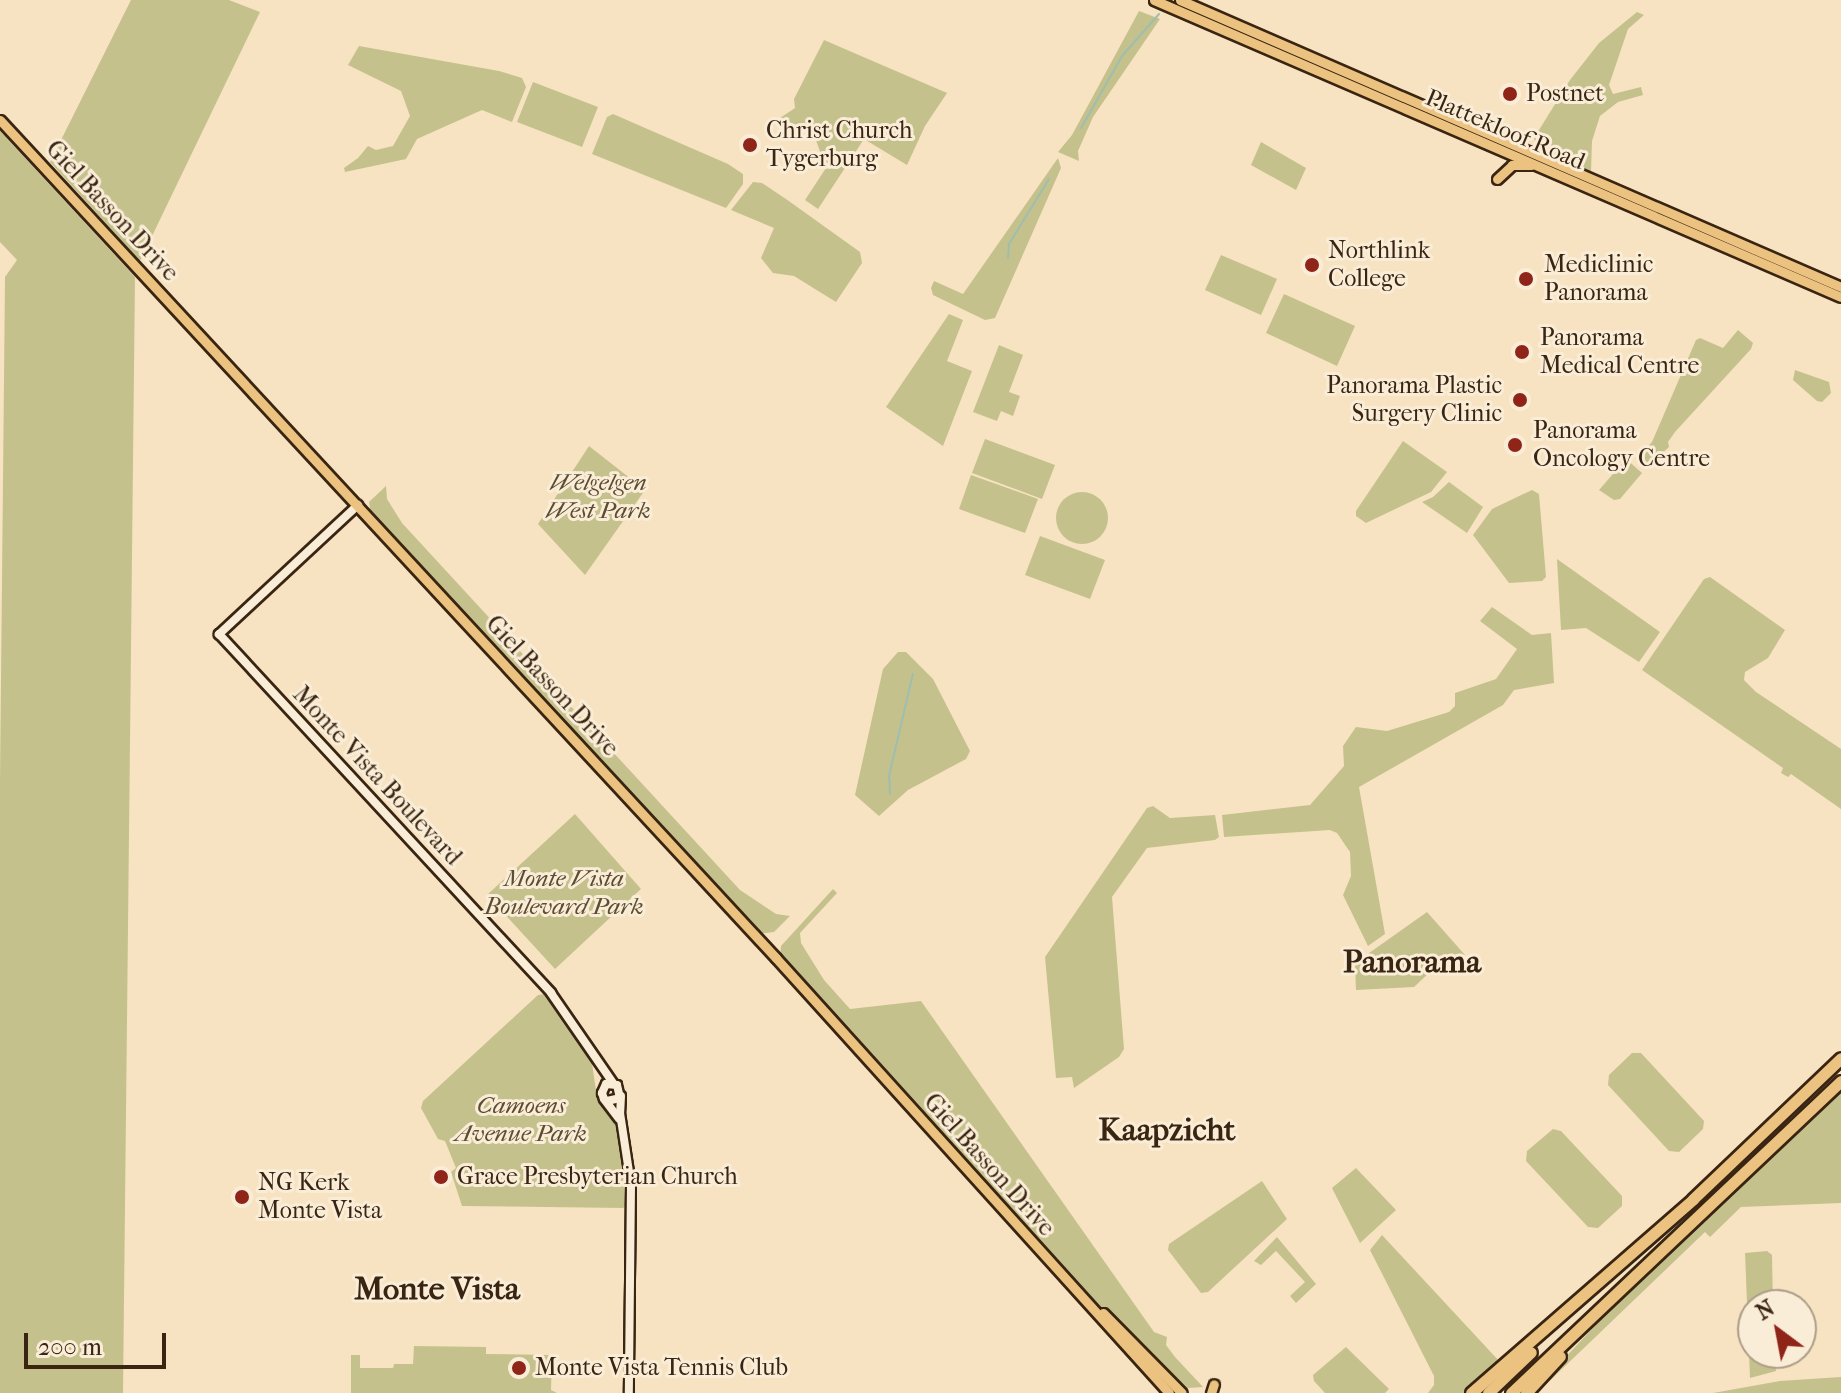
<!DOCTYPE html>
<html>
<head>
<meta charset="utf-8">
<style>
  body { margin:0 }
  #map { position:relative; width:1841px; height:1393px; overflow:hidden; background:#f7e3c1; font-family:"IM FELL French Canon",serif }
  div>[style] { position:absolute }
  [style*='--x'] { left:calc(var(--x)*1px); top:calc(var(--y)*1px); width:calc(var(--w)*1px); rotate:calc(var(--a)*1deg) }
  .green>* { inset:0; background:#c5c18d }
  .round { border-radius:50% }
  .stream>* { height:2px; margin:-1px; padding:0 1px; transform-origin:1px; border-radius:1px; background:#9ebeae }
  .roads { filter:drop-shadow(2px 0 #392512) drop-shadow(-2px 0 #392512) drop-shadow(0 2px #392512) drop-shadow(0 -2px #392512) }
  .secondary>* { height:8px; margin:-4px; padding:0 4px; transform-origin:4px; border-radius:4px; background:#faedd7 }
  .primary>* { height:9px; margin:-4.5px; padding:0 4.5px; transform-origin:4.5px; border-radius:4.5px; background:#ecc280 }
  .highway>* { height:11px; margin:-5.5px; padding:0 5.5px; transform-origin:5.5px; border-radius:5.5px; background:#ecc280 }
  .dots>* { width:22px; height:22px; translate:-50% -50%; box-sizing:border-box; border:4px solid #faedd7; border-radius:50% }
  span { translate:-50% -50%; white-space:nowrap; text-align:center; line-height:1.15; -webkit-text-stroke:6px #faedd7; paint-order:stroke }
  .poi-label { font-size:24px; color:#392512 }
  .left { translate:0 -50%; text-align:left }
  .right { translate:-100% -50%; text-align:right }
  .street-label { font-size:24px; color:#392512 }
  .park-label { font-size:24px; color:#5c4c31; font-style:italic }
  .district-label { font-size:32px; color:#392512; font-weight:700 }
  .north { position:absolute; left:1737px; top:1289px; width:80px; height:80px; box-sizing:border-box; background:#faedd7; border:2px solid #ad9d88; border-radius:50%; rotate:328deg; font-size:22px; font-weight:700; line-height:32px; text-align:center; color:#392512 }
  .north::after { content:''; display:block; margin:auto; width:28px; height:36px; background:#8f2418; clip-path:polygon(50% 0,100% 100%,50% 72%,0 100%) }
  .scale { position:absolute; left:24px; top:1333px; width:142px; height:36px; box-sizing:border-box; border:4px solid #392512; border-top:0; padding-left:10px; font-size:24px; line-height:28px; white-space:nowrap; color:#392512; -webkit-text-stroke:6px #faedd7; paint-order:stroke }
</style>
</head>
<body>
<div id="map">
  <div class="green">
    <i style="clip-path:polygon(131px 0,229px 0,260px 12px,140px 261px,50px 162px)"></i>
    <i style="clip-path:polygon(1139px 11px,1160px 19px,1093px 117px,1078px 151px,1079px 161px,1058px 152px,1072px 135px)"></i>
    <i style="clip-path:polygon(1637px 12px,1644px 15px,1628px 29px,1609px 85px,1613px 94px,1641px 87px,1643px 95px,1618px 102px,1600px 116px,1592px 141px,1591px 172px,1537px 149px,1534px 138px,1570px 80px,1599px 43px)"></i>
    <i style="clip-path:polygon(824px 40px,947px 93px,925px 126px,907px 165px,864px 139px,818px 209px,805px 200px,826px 168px,813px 132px,780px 118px,795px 108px,794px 99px)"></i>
    <i style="clip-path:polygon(359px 46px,499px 71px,522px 78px,526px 87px,512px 122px,482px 110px,417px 139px,406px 159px,345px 172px,344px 168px,358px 158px,368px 146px,376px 150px,393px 146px,410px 116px,401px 91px,348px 65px)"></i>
    <i style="clip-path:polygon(533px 82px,598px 107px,582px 147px,517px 122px)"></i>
    <i style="clip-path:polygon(613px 114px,728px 164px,743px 174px,743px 184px,726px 208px,592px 154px,607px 117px)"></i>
    <i style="clip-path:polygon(0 131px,135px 277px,123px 1393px,0 1393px,0 782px,5px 277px,17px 260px,0 242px)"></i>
    <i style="clip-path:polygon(1261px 142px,1306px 168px,1296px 190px,1251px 165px)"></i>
    <i style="clip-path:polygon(1058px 158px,1061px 168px,995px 318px,985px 320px,933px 295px,931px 288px,934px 281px,963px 294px)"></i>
    <i style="clip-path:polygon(753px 182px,762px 183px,786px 199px,860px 252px,862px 263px,836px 302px,794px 276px,773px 273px,761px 258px,774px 228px,731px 210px)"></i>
    <i style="clip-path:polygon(1221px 255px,1277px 279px,1261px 315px,1205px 290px)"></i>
    <i style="clip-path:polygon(1284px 294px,1355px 326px,1337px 366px,1266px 333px)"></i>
    <i style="clip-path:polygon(949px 314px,963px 320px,947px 361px,972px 371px,943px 446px,886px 407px)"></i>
    <i style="clip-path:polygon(1738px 330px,1753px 343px,1751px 349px,1675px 432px,1668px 442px,1669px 447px,1649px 465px,1643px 465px,1637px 459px,1652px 442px,1696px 340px,1700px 338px,1723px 348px)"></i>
    <i style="clip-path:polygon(999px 345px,1023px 355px,1009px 392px,1020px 396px,1013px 416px,1001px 411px,997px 421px,973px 412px)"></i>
    <i style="clip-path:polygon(1795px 370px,1829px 382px,1831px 393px,1822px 402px,1817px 401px,1793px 380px)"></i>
    <i style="clip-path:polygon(985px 439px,1055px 465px,1042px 499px,972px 473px)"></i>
    <i style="clip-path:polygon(1403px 441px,1447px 472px,1431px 492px,1366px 523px,1356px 516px,1356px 511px)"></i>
    <i style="clip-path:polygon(589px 446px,645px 490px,585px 575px,538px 524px)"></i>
    <i style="clip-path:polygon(1626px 459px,1642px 473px,1620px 499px,1614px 500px,1599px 490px)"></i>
    <i style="clip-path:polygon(971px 475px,1038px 499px,1025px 533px,959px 509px)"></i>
    <i style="clip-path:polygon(1449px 482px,1483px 507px,1467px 533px,1422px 502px,1433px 497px)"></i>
    <i style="clip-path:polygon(386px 486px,387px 499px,402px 523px,740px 890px,776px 914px,790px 916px,774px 932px,759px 934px,371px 515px,369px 502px)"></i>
    <i style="clip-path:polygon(1532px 490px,1539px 494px,1546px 577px,1542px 581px,1509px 583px,1473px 535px,1492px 509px)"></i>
    <i class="round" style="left:1056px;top:492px;width:52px;height:52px"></i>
    <i style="clip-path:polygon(1040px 536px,1105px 560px,1090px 599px,1025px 575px)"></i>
    <i style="clip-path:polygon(1557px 559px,1660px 632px,1639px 662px,1586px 628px,1561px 630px)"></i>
    <i style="clip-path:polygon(1710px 577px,1785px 630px,1768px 658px,1745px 672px,1744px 680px,1756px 692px,1841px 749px,1841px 809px,1791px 774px,1788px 777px,1781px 773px,1783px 768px,1642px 670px,1704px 579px)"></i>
    <i style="clip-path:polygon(1492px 607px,1532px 635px,1551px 633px,1554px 683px,1514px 690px,1503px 705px,1359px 787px,1385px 934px,1368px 946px,1343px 895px,1351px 876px,1350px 852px,1337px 833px,1330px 830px,1224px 837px,1222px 815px,1310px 805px,1344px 766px,1343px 746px,1356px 727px,1387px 731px,1449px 712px,1455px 706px,1455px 693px,1496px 679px,1517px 649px,1480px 621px)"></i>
    <i style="clip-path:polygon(898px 652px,906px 652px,933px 679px,970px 751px,966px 759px,908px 790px,879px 816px,855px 795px,883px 669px)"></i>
    <i style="clip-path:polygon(1153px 806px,1170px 818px,1215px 815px,1219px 837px,1215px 840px,1147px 848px,1112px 897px,1124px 1049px,1119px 1057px,1074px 1088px,1072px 1077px,1056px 1078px,1045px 957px,1147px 808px)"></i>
    <i style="clip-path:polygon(575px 814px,641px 889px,555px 969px,487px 895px)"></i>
    <i style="clip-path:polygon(833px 889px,837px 893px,800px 933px,801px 943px,824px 980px,850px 1009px,921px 1001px,1154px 1332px,1167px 1337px,1166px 1345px,1175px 1357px,1203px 1387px,1188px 1388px,1078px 1286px,780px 957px,781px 946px)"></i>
    <i style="clip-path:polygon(1427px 912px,1465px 955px,1447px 956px,1414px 987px,1356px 990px,1355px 963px)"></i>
    <i style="clip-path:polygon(545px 994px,591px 1057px,597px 1097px,619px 1130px,627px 1192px,627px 1205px,623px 1208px,462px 1206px,451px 1172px,456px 1168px,445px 1141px,438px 1139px,421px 1108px,423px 1101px,538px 995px)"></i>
    <i style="clip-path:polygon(1632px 1053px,1641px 1053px,1704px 1121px,1703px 1129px,1679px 1152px,1669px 1151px,1608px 1085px,1609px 1075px)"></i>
    <i style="clip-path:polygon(1841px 1091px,1841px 1203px,1741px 1207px,1710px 1237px,1705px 1232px,1537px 1393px,1532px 1393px,1605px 1315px)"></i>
    <i style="clip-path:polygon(1553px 1129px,1561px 1131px,1622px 1196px,1622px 1206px,1598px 1228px,1588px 1227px,1526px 1161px,1527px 1151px)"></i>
    <i style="clip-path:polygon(1356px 1168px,1396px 1210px,1360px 1243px,1332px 1188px)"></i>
    <i style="clip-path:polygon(1262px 1181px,1287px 1219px,1208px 1292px,1201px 1293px,1168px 1250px,1169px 1244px)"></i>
    <i style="clip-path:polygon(1382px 1235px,1500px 1362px,1465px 1393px,1428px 1393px,1434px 1385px,1434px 1376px,1370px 1250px)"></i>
    <i style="clip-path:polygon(1277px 1237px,1316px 1284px,1296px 1303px,1290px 1296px,1305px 1282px,1276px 1251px,1261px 1265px,1254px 1261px)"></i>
    <i style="clip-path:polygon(1767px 1251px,1772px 1255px,1773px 1305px,1753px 1305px,1753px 1353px,1774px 1353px,1776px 1371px,1750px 1378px,1745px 1253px)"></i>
    <i style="clip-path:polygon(414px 1346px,486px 1347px,486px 1354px,552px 1355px,551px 1390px,557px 1393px,351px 1393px,351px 1355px,360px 1355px,360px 1368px,393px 1368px,394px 1364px,413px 1364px)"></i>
    <i style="clip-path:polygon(1346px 1347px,1389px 1389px,1385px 1393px,1325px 1393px,1314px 1381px,1313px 1375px)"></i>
    <i style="clip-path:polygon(1841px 1377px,1841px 1393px,1713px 1393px,1780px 1381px)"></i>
  </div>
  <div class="stream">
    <i style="--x:1081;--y:128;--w:83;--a:-60.3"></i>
    <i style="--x:1122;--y:56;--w:56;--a:-48.6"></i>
    <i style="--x:1008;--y:258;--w:14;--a:-86"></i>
    <i style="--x:1009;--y:244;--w:76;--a:-58.4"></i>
    <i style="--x:890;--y:794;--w:18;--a:-93"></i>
    <i style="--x:889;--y:776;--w:105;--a:-76.8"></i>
  </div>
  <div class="roads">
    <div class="secondary">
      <i style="--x:358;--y:505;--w:190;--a:137.1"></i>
      <i style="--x:219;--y:634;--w:489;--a:47.2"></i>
      <i style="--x:551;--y:993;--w:109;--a:55.4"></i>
      <i style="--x:621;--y:1096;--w:17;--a:93"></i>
      <i style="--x:620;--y:1113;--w:73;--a:81.3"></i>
      <i style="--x:631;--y:1185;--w:208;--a:90.6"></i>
      <i style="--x:607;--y:1101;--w:13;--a:-13"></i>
      <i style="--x:620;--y:1098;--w:13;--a:-103"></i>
      <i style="--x:617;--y:1085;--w:11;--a:-175"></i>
      <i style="--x:606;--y:1084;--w:10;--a:114"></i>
      <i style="--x:602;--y:1093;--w:6;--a:72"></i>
      <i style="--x:604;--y:1099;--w:25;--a:53"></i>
    </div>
    <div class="primary">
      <i style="--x:1154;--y:0;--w:748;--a:23.38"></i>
      <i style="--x:1180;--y:0;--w:721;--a:23.47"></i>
      <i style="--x:0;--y:120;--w:1142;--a:47.2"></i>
      <i style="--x:776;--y:958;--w:586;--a:47.9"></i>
      <i style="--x:1497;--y:179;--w:21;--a:-43"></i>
      <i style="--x:1512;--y:165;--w:19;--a:0"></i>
      <i style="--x:1103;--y:1313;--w:112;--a:45.4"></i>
      <i style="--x:1211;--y:1393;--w:9;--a:-72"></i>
    </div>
    <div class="highway">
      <i style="--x:1471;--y:1393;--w:295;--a:-41.1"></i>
      <i style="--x:1693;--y:1199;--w:204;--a:-43.6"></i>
      <i style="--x:1488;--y:1393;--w:59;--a:-43.6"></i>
      <i style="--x:1511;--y:1393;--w:454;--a:-43.4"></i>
      <i style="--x:1526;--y:1393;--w:50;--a:-47.4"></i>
    </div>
  </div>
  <div class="dots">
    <i style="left:1510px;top:94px;background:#8f2418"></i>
    <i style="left:750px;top:145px;background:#8f2418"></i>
    <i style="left:1312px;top:265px;background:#8f2418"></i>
    <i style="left:1526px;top:279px;background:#8f2418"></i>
    <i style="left:1522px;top:352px;background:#8f2418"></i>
    <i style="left:1520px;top:400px;background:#8f2418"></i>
    <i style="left:1515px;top:445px;background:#8f2418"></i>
    <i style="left:441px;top:1177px;background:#8f2418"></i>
    <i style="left:242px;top:1197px;background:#8f2418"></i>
    <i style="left:519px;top:1368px;background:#8f2418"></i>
  </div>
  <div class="poi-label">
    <span class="left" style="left:1526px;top:94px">Postnet</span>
    <span class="left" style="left:766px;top:145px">Christ Church<br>Tygerburg</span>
    <span class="left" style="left:1328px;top:265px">Northlink<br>College</span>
    <span class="left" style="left:1544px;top:279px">Mediclinic<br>Panorama</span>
    <span class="left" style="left:1540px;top:352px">Panorama<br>Medical Centre</span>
    <span class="right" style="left:1502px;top:400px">Panorama Plastic<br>Surgery Clinic</span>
    <span class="left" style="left:1533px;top:445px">Panorama<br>Oncology Centre</span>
    <span class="left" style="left:457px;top:1177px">Grace Presbyterian Church</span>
    <span class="left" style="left:258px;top:1197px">NG Kerk<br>Monte Vista</span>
    <span class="left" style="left:535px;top:1368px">Monte Vista Tennis Club</span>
  </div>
  <div class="street-label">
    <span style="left:1505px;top:130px;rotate:23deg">Plattekloof Road</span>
    <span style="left:112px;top:211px;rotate:47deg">Giel Basson Drive</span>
    <span style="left:552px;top:686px;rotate:47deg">Giel Basson Drive</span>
    <span style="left:377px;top:776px;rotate:47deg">Monte Vista Boulevard</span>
    <span style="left:989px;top:1165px;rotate:48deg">Giel Basson Drive</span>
  </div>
  <div class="park-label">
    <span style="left:598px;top:497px">Welgelgen<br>West Park</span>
    <span style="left:564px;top:893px">Monte Vista<br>Boulevard Park</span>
    <span style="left:521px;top:1120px">Camoens<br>Avenue Park</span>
  </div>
  <div class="district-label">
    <span style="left:1412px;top:962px">Panorama</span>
    <span style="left:1167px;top:1130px">Kaapzicht</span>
    <span style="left:437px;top:1289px">Monte Vista</span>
  </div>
  <div class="north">N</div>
  <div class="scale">200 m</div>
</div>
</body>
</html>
